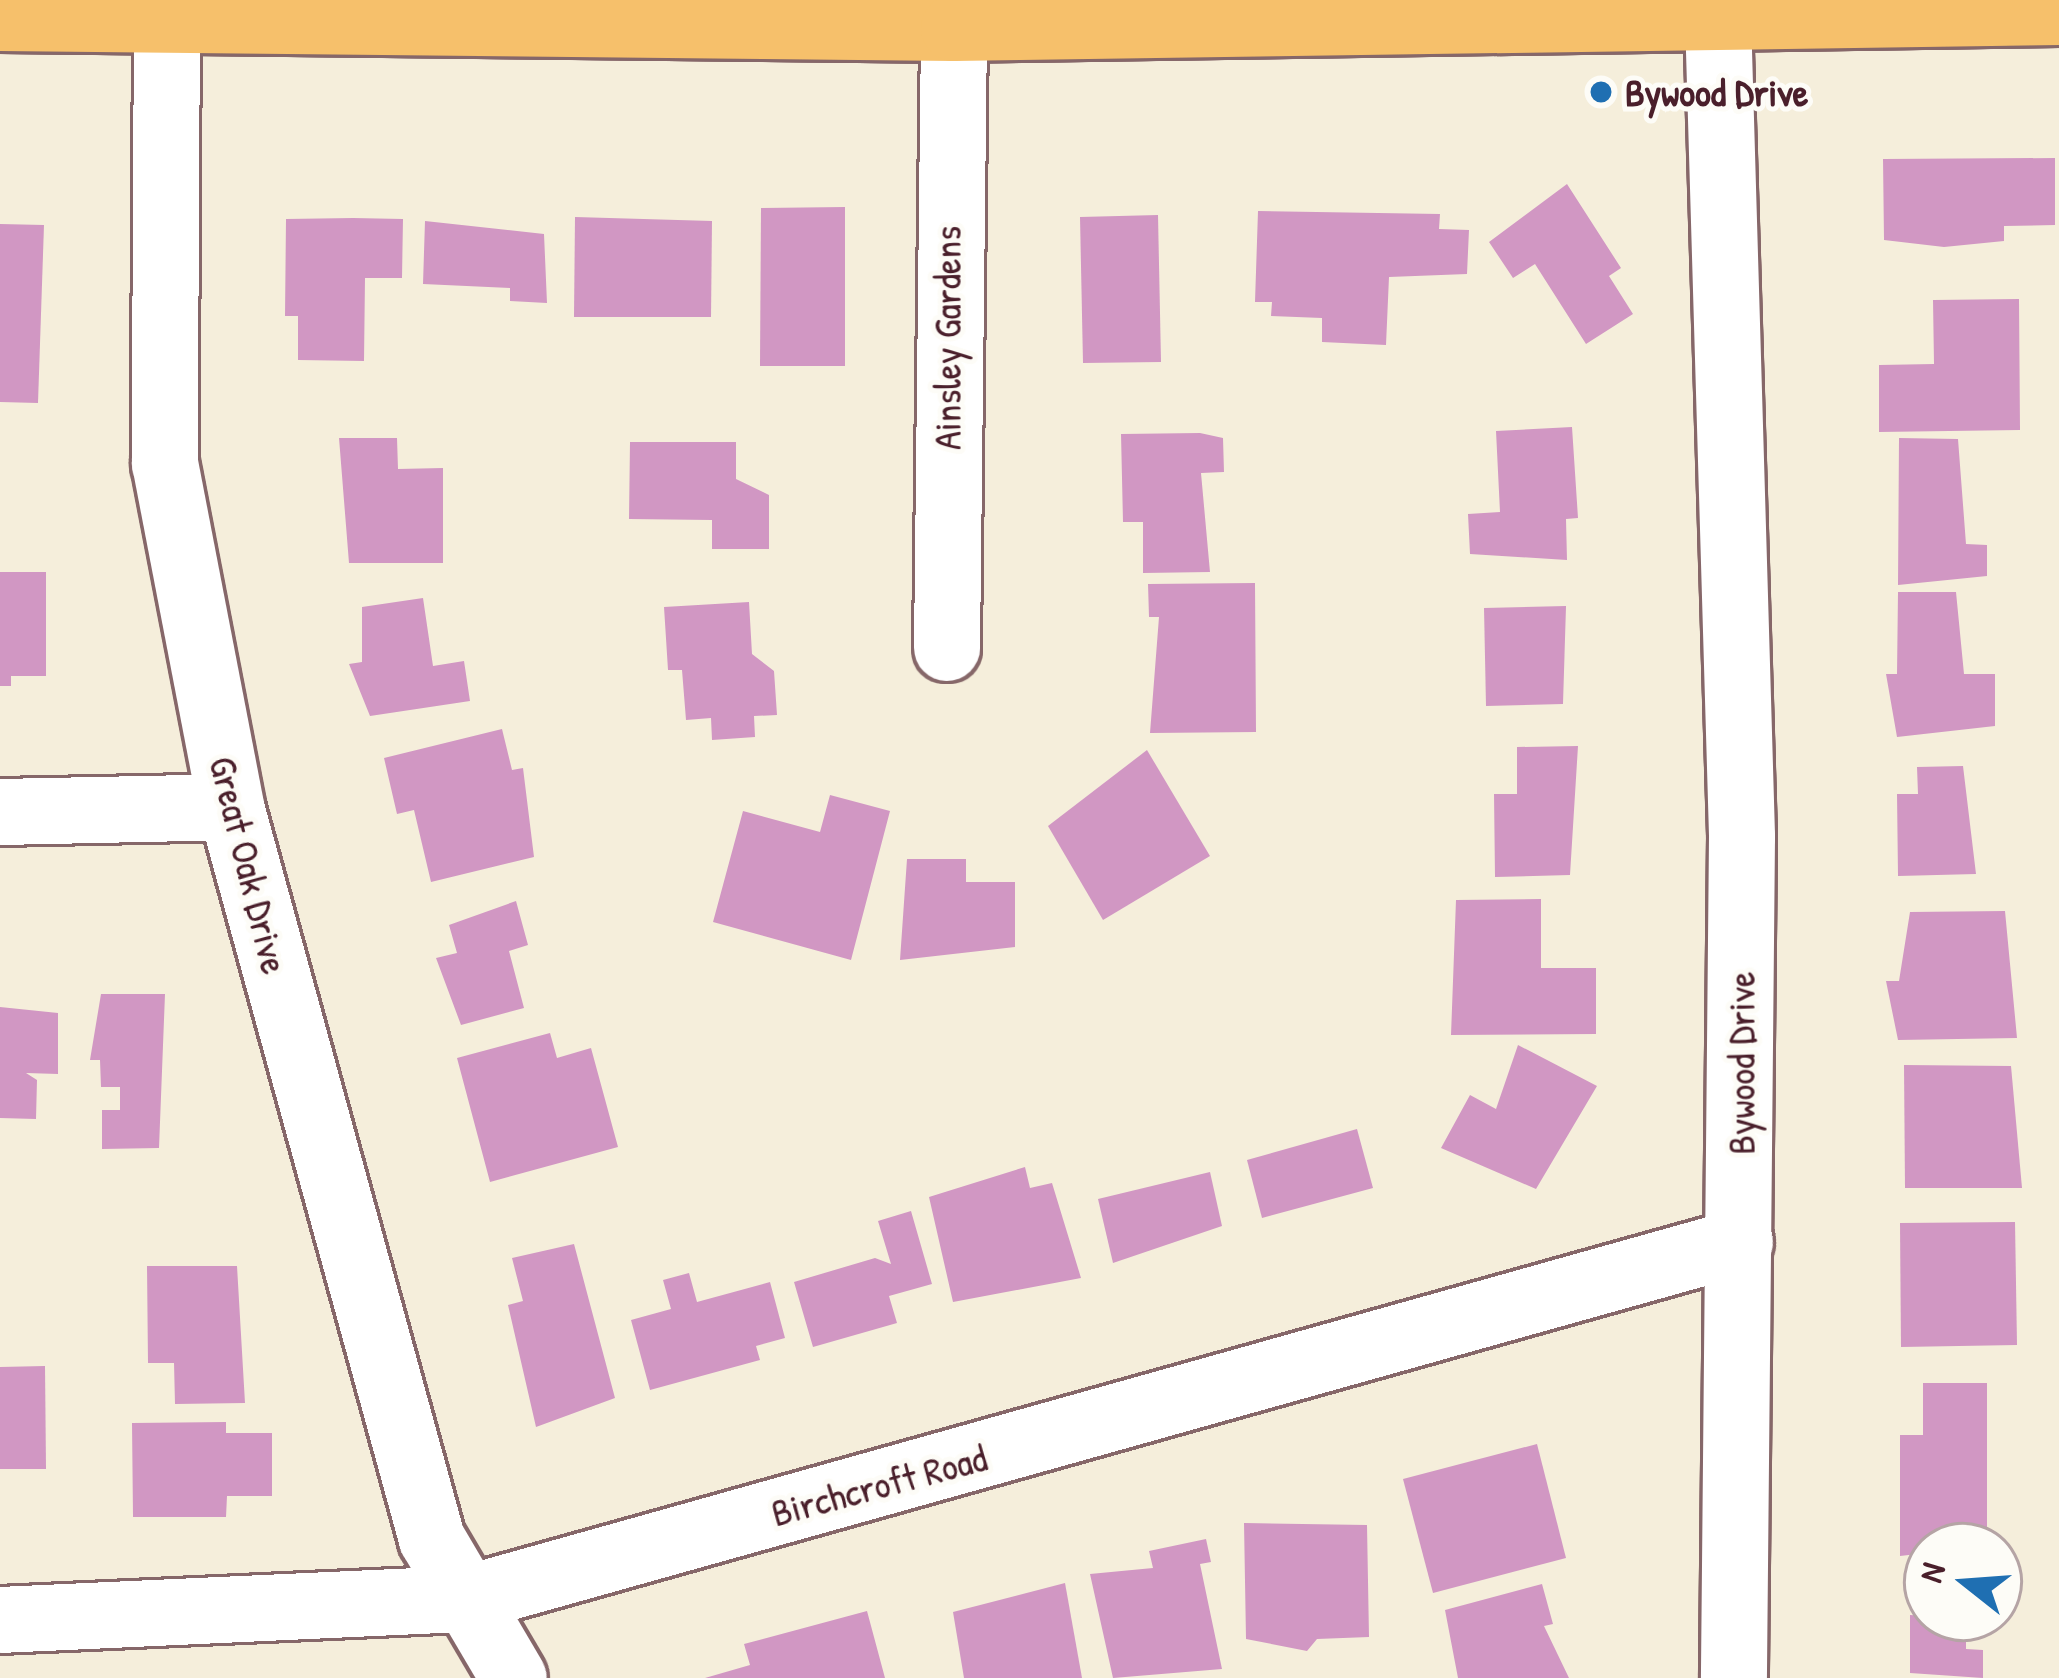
<!DOCTYPE html>
<html>
<head>
<meta charset="utf-8">
<style>
  body { margin:0 }
  #map { position:relative; width:2059px; height:1678px; overflow:hidden; background:#f5eedb; font-family:"Patrick Hand",sans-serif }
  div>[style] { position:absolute }
  [style*='--x'] { left:calc(var(--x)*1px); top:calc(var(--y)*1px); width:calc(var(--w)*1px); rotate:calc(var(--a)*1deg) }
  .building>* { inset:0; background:#d197c3 }
  .roads { filter:drop-shadow(3px 0 #866769) drop-shadow(-3px 0 #866769) drop-shadow(0 3px #866769) drop-shadow(0 -3px #866769) }
  .minor>* { height:66px; margin:-33px; padding:0 33px; transform-origin:33px; border-radius:33px; background:#fff }
  .major>* { height:66px; margin:-33px; padding:0 33px; transform-origin:33px; border-radius:33px; background:#f6c06b }
  .dots>* { width:33px; height:33px; translate:-50% -50%; box-sizing:border-box; border:6px solid #fdfcf7; border-radius:50% }
  span { translate:-50% -50%; white-space:nowrap; text-align:center; line-height:1.15; -webkit-text-stroke:10px #fdfcf7; paint-order:stroke }
  .poi-label { font-size:39px; color:#4a1f2b; font-weight:700 }
  .left { translate:0 -50%; text-align:left }
  .street-label { font-size:39px; color:#4a1f2b }
  .north { position:absolute; left:1903px; top:1522px; width:120px; height:120px; box-sizing:border-box; background:#fdfcf7; border:3px solid #b5a4a5; border-radius:50%; rotate:287deg; font-size:33px; font-weight:700; line-height:48px; text-align:center; color:#4a1f2b }
  .north::after { content:''; display:block; margin:auto; width:42px; height:54px; background:#1f6fb2; clip-path:polygon(50% 0,100% 100%,50% 72%,0 100%) }
</style>
</head>
<body>
<div id="map">
  <div class="building">
    <i style="clip-path:polygon(2055px 158px,2055px 225px,2004px 226px,2004px 241px,1944px 247px,1884px 240px,1883px 159px)"></i>
    <i style="clip-path:polygon(1567px 184px,1621px 268px,1609px 276px,1633px 314px,1586px 344px,1535px 264px,1513px 278px,1489px 242px)"></i>
    <i style="clip-path:polygon(845px 207px,845px 366px,760px 366px,761px 208px)"></i>
    <i style="clip-path:polygon(1258px 211px,1440px 214px,1439px 229px,1469px 230px,1467px 274px,1389px 277px,1386px 345px,1322px 342px,1322px 318px,1271px 316px,1272px 302px,1255px 302px)"></i>
    <i style="clip-path:polygon(1158px 215px,1161px 362px,1083px 363px,1080px 217px)"></i>
    <i style="clip-path:polygon(575px 217px,712px 221px,711px 317px,574px 317px)"></i>
    <i style="clip-path:polygon(353px 218px,403px 219px,402px 278px,365px 278px,364px 361px,298px 360px,298px 316px,285px 316px,286px 219px)"></i>
    <i style="clip-path:polygon(425px 221px,544px 234px,547px 303px,510px 301px,510px 288px,423px 284px)"></i>
    <i style="clip-path:polygon(0 224px,44px 225px,38px 403px,0 402px)"></i>
    <i style="clip-path:polygon(2019px 299px,2020px 430px,1879px 432px,1879px 365px,1934px 364px,1933px 300px)"></i>
    <i style="clip-path:polygon(1572px 427px,1578px 518px,1566px 519px,1567px 560px,1470px 554px,1468px 514px,1500px 512px,1496px 431px)"></i>
    <i style="clip-path:polygon(1200px 433px,1223px 438px,1224px 472px,1201px 473px,1210px 572px,1143px 573px,1143px 522px,1123px 522px,1121px 434px)"></i>
    <i style="clip-path:polygon(339px 438px,397px 438px,398px 469px,443px 468px,443px 563px,349px 563px)"></i>
    <i style="clip-path:polygon(1899px 438px,1958px 439px,1966px 544px,1987px 545px,1987px 576px,1898px 585px)"></i>
    <i style="clip-path:polygon(630px 442px,736px 442px,736px 479px,769px 495px,769px 549px,712px 549px,712px 520px,629px 519px)"></i>
    <i style="clip-path:polygon(0 572px,46px 572px,46px 676px,11px 676px,11px 686px,0 686px)"></i>
    <i style="clip-path:polygon(1255px 583px,1256px 732px,1150px 733px,1159px 617px,1149px 617px,1148px 584px)"></i>
    <i style="clip-path:polygon(1898px 592px,1956px 592px,1964px 674px,1995px 674px,1995px 726px,1897px 737px,1886px 674px,1897px 674px)"></i>
    <i style="clip-path:polygon(423px 598px,433px 666px,464px 661px,470px 701px,370px 716px,349px 664px,362px 662px,362px 607px)"></i>
    <i style="clip-path:polygon(749px 602px,752px 654px,774px 671px,777px 715px,754px 716px,755px 737px,712px 740px,711px 718px,686px 720px,682px 670px,668px 670px,664px 607px)"></i>
    <i style="clip-path:polygon(1566px 606px,1563px 704px,1486px 706px,1484px 608px)"></i>
    <i style="clip-path:polygon(502px 729px,512px 770px,523px 768px,534px 857px,431px 882px,414px 810px,397px 814px,384px 758px)"></i>
    <i style="clip-path:polygon(1578px 746px,1570px 875px,1495px 877px,1494px 794px,1517px 794px,1517px 747px)"></i>
    <i style="clip-path:polygon(1147px 750px,1210px 856px,1103px 920px,1048px 826px)"></i>
    <i style="clip-path:polygon(1963px 766px,1976px 874px,1898px 876px,1897px 794px,1918px 794px,1917px 767px)"></i>
    <i style="clip-path:polygon(830px 795px,890px 811px,851px 960px,713px 922px,743px 811px,820px 832px)"></i>
    <i style="clip-path:polygon(907px 859px,966px 859px,966px 882px,1015px 882px,1015px 947px,900px 960px)"></i>
    <i style="clip-path:polygon(1541px 899px,1541px 968px,1596px 968px,1596px 1034px,1451px 1035px,1456px 900px)"></i>
    <i style="clip-path:polygon(516px 901px,528px 945px,509px 951px,524px 1008px,461px 1025px,436px 958px,457px 953px,449px 925px)"></i>
    <i style="clip-path:polygon(2005px 911px,2017px 1038px,1898px 1040px,1886px 981px,1899px 981px,1910px 912px)"></i>
    <i style="clip-path:polygon(101px 994px,165px 994px,159px 1148px,102px 1149px,102px 1110px,120px 1110px,120px 1087px,101px 1087px,100px 1060px,90px 1060px)"></i>
    <i style="clip-path:polygon(0 1007px,58px 1013px,58px 1074px,26px 1073px,37px 1080px,36px 1119px,0 1118px)"></i>
    <i style="clip-path:polygon(550px 1033px,557px 1058px,591px 1048px,618px 1147px,490px 1182px,457px 1058px)"></i>
    <i style="clip-path:polygon(1518px 1045px,1597px 1086px,1536px 1189px,1441px 1148px,1470px 1095px,1496px 1109px)"></i>
    <i style="clip-path:polygon(1904px 1065px,2011px 1066px,2022px 1188px,1905px 1188px)"></i>
    <i style="clip-path:polygon(1357px 1129px,1373px 1188px,1262px 1218px,1247px 1160px)"></i>
    <i style="clip-path:polygon(1025px 1167px,1030px 1188px,1052px 1183px,1081px 1278px,953px 1302px,929px 1197px)"></i>
    <i style="clip-path:polygon(1210px 1172px,1222px 1226px,1113px 1263px,1098px 1199px)"></i>
    <i style="clip-path:polygon(911px 1211px,932px 1284px,889px 1296px,897px 1323px,813px 1347px,794px 1282px,875px 1258px,891px 1264px,878px 1221px)"></i>
    <i style="clip-path:polygon(2015px 1222px,2017px 1345px,1901px 1347px,1900px 1223px)"></i>
    <i style="clip-path:polygon(574px 1244px,615px 1398px,536px 1427px,508px 1305px,523px 1301px,512px 1258px)"></i>
    <i style="clip-path:polygon(147px 1266px,237px 1266px,245px 1403px,175px 1404px,174px 1363px,148px 1363px)"></i>
    <i style="clip-path:polygon(689px 1273px,697px 1302px,770px 1282px,785px 1338px,756px 1346px,760px 1360px,650px 1390px,631px 1320px,671px 1309px,663px 1280px)"></i>
    <i style="clip-path:polygon(45px 1366px,46px 1469px,0 1469px,0 1367px)"></i>
    <i style="clip-path:polygon(1923px 1383px,1987px 1383px,1987px 1546px,1900px 1556px,1900px 1435px,1923px 1435px)"></i>
    <i style="clip-path:polygon(226px 1422px,226px 1433px,272px 1433px,272px 1496px,227px 1496px,226px 1517px,133px 1517px,132px 1423px)"></i>
    <i style="clip-path:polygon(1537px 1444px,1566px 1558px,1433px 1593px,1403px 1479px)"></i>
    <i style="clip-path:polygon(1244px 1523px,1367px 1525px,1369px 1637px,1317px 1639px,1307px 1651px,1246px 1639px)"></i>
    <i style="clip-path:polygon(1206px 1539px,1211px 1562px,1200px 1564px,1222px 1669px,1113px 1678px,1090px 1574px,1153px 1568px,1149px 1551px)"></i>
    <i style="clip-path:polygon(1065px 1583px,1082px 1678px,964px 1678px,953px 1612px)"></i>
    <i style="clip-path:polygon(1542px 1584px,1553px 1624px,1544px 1626px,1569px 1678px,1458px 1678px,1445px 1610px)"></i>
    <i style="clip-path:polygon(867px 1611px,885px 1678px,705px 1678px,750px 1665px,744px 1644px)"></i>
    <i style="clip-path:polygon(1910px 1615px,1966px 1618px,1966px 1649px,1983px 1650px,1983px 1678px,1910px 1673px)"></i>
  </div>
  <div class="roads">
    <div class="minor">
      <i style="--x:167;--y:14;--w:449;--a:90.3"></i>
      <i style="--x:165;--y:463;--w:350;--a:79.1"></i>
      <i style="--x:231;--y:807;--w:759;--a:74.65"></i>
      <i style="--x:432;--y:1539;--w:161;--a:59.5"></i>
      <i style="--x:1718;--y:17;--w:820;--a:88.32"></i>
      <i style="--x:1742;--y:837;--w:841;--a:90.55"></i>
      <i style="--x:947;--y:648;--w:620;--a:-89.35"></i>
      <i style="--x:0;--y:812;--w:231;--a:-1.2"></i>
      <i style="--x:0;--y:1620;--w:466;--a:-2.6"></i>
      <i style="--x:466;--y:1599;--w:1323;--a:-15.65"></i>
    </div>
    <div class="major">
      <i style="--x:0;--y:18;--w:954;--a:0.6"></i>
      <i style="--x:954;--y:28;--w:1105;--a:-0.83"></i>
    </div>
  </div>
  <div class="dots">
    <i style="left:1601px;top:92px;background:#1f6fb2"></i>
  </div>
  <div class="poi-label">
    <span class="left" style="left:1625px;top:92px">Bywood Drive</span>
  </div>
  <div class="street-label">
    <span style="left:947px;top:338px;rotate:-90deg">Ainsley Gardens</span>
    <span style="left:249px;top:865px;rotate:76deg">Great Oak Drive</span>
    <span style="left:1741px;top:1063px;rotate:-90deg">Bywood Drive</span>
    <span style="left:879px;top:1485px;rotate:-15deg">Birchcroft Road</span>
  </div>
  <div class="north">N</div>
</div>
</body>
</html>
